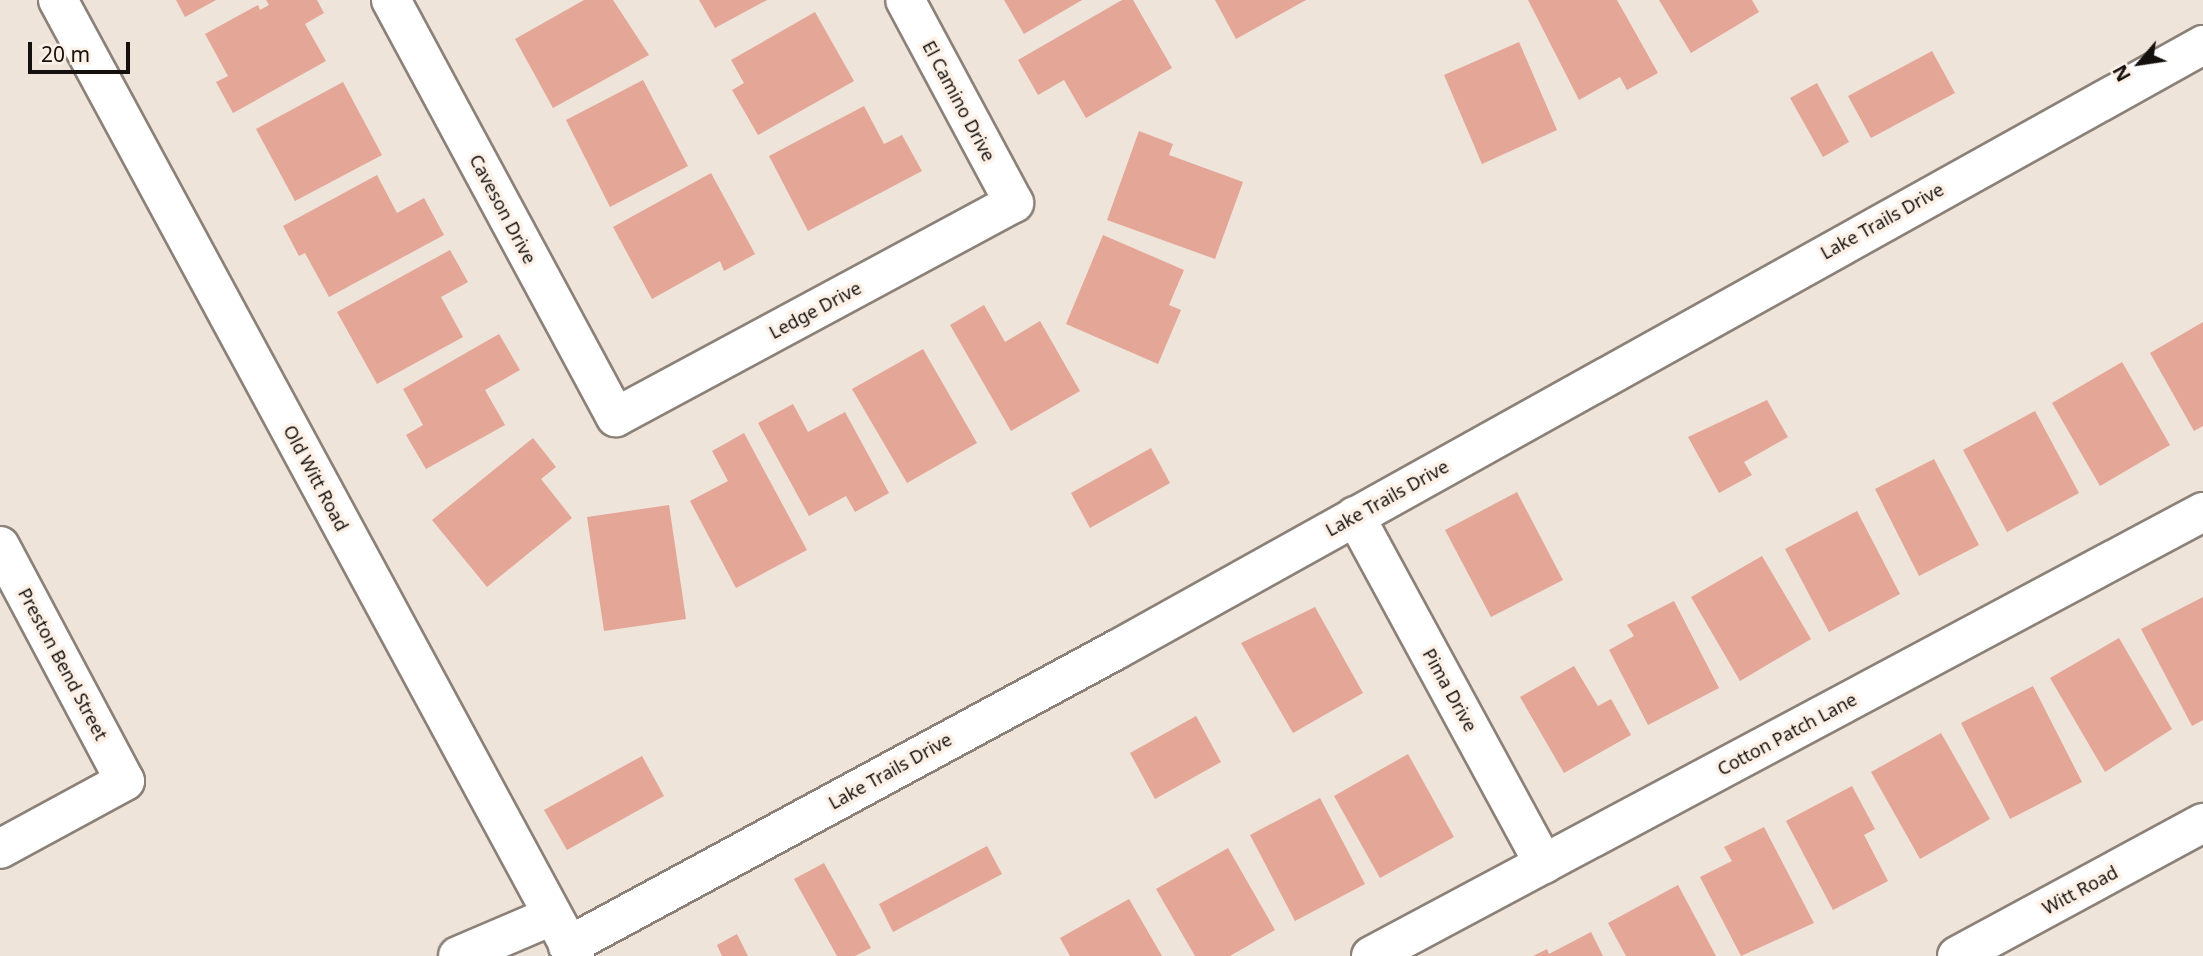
<!DOCTYPE html>
<html>
<head>
<meta charset="utf-8">
<style>
  body { margin:0 }
  #map { position:relative; width:2203px; height:956px; overflow:hidden; background:#efe4da; font-family:"Noto Sans",sans-serif }
  div>[style] { position:absolute }
  [style*='--x'] { left:calc(var(--x)*1px); top:calc(var(--y)*1px); width:calc(var(--w)*1px); rotate:calc(var(--a)*1deg) }
  .building>* { inset:0; background:#e3a697 }
  .roads { filter:drop-shadow(2px 0 #8b8178) drop-shadow(-2px 0 #8b8178) drop-shadow(0 2px #8b8178) drop-shadow(0 -2px #8b8178) }
  .minor>* { height:38px; margin:-19px; padding:0 19px; transform-origin:19px; border-radius:19px; background:#fff }
  span { translate:-50% -50%; white-space:nowrap; text-align:center; line-height:1.15; -webkit-text-stroke:7px #fdf1e7; paint-order:stroke }
  .street-label { font-size:18px; color:#14100d }
  .north { position:absolute; left:2105px; top:28px; width:70px; height:70px; -webkit-text-stroke:5px #fdf1e7; paint-order:stroke; rotate:241deg; font-size:19px; font-weight:700; line-height:28px; text-align:center; color:#14100d }
  .north::after { content:''; display:block; margin:auto; width:24px; height:32px; background:#14100d; clip-path:polygon(50% 0,100% 100%,50% 72%,0 100%) }
  .scale { position:absolute; left:28px; top:42px; width:102px; height:32px; box-sizing:border-box; border:4px solid #14100d; border-top:0; padding-left:9px; font-size:21px; line-height:24px; white-space:nowrap; color:#14100d; -webkit-text-stroke:5px #fdf1e7; paint-order:stroke }
</style>
</head>
<body>
<div id="map">
  <div class="building">
    <i style="clip-path:polygon(176px 0,216px 0,185px 17px)"></i>
    <i style="clip-path:polygon(266px 0,317px 0,324px 13px,305px 24px,326px 61px,233px 113px,216px 82px,228px 76px,205px 34px,258px 5px,260px 10px,269px 5px)"></i>
    <i style="clip-path:polygon(584px 0,613px 0,649px 55px,553px 108px,515px 39px)"></i>
    <i style="clip-path:polygon(699px 0,767px 0,715px 28px)"></i>
    <i style="clip-path:polygon(1004px 0,1082px 0,1024px 34px)"></i>
    <i style="clip-path:polygon(1122px 0,1133px 0,1172px 68px,1086px 118px,1064px 80px,1038px 95px,1018px 60px)"></i>
    <i style="clip-path:polygon(1215px 0,1306px 0,1236px 39px)"></i>
    <i style="clip-path:polygon(1528px 0,1617px 0,1658px 73px,1627px 90px,1620px 77px,1579px 100px)"></i>
    <i style="clip-path:polygon(1659px 0,1752px 0,1759px 12px,1691px 53px)"></i>
    <i style="clip-path:polygon(815px 12px,854px 81px,758px 135px,732px 90px,744px 83px,731px 60px)"></i>
    <i style="clip-path:polygon(1519px 42px,1557px 130px,1482px 164px,1444px 75px)"></i>
    <i style="clip-path:polygon(1932px 51px,1955px 93px,1871px 138px,1848px 96px)"></i>
    <i style="clip-path:polygon(643px 80px,688px 166px,610px 207px,566px 120px)"></i>
    <i style="clip-path:polygon(343px 82px,382px 155px,295px 201px,256px 129px)"></i>
    <i style="clip-path:polygon(1817px 83px,1849px 142px,1823px 157px,1790px 98px)"></i>
    <i style="clip-path:polygon(864px 106px,884px 144px,902px 135px,922px 171px,808px 231px,769px 156px)"></i>
    <i style="clip-path:polygon(1139px 131px,1173px 144px,1169px 155px,1243px 182px,1215px 259px,1107px 220px)"></i>
    <i style="clip-path:polygon(711px 173px,755px 254px,724px 271px,720px 261px,652px 299px,613px 227px)"></i>
    <i style="clip-path:polygon(377px 175px,397px 213px,424px 198px,444px 235px,329px 297px,305px 253px,299px 256px,283px 226px)"></i>
    <i style="clip-path:polygon(1103px 235px,1184px 270px,1169px 305px,1181px 310px,1158px 364px,1066px 324px)"></i>
    <i style="clip-path:polygon(450px 250px,468px 282px,441px 297px,463px 337px,377px 384px,337px 312px)"></i>
    <i style="clip-path:polygon(984px 305px,1005px 342px,1040px 321px,1080px 391px,1011px 431px,950px 325px)"></i>
    <i style="clip-path:polygon(2203px 322px,2203px 426px,2194px 431px,2150px 353px)"></i>
    <i style="clip-path:polygon(499px 334px,520px 370px,485px 390px,505px 425px,426px 469px,406px 435px,423px 425px,403px 389px)"></i>
    <i style="clip-path:polygon(923px 349px,977px 443px,907px 483px,852px 389px)"></i>
    <i style="clip-path:polygon(2122px 362px,2170px 445px,2100px 486px,2052px 403px)"></i>
    <i style="clip-path:polygon(1767px 400px,1788px 437px,1744px 462px,1752px 475px,1719px 493px,1688px 437px)"></i>
    <i style="clip-path:polygon(793px 404px,808px 432px,845px 412px,889px 493px,855px 512px,846px 496px,809px 516px,758px 423px)"></i>
    <i style="clip-path:polygon(2035px 411px,2079px 493px,2007px 532px,1963px 450px)"></i>
    <i style="clip-path:polygon(744px 433px,807px 550px,736px 588px,690px 501px,728px 481px,712px 451px)"></i>
    <i style="clip-path:polygon(533px 438px,556px 467px,541px 479px,572px 518px,487px 587px,432px 520px)"></i>
    <i style="clip-path:polygon(1151px 448px,1170px 483px,1090px 528px,1071px 493px)"></i>
    <i style="clip-path:polygon(1934px 459px,1979px 545px,1919px 576px,1875px 489px)"></i>
    <i style="clip-path:polygon(1517px 492px,1563px 580px,1491px 617px,1445px 530px)"></i>
    <i style="clip-path:polygon(669px 505px,686px 619px,604px 631px,587px 517px)"></i>
    <i style="clip-path:polygon(1857px 511px,1900px 594px,1829px 632px,1785px 549px)"></i>
    <i style="clip-path:polygon(1762px 556px,1811px 639px,1740px 681px,1691px 597px)"></i>
    <i style="clip-path:polygon(2203px 597px,2203px 720px,2192px 726px,2141px 629px)"></i>
    <i style="clip-path:polygon(1674px 601px,1719px 688px,1648px 725px,1609px 650px,1634px 636px,1627px 625px)"></i>
    <i style="clip-path:polygon(1315px 607px,1363px 693px,1293px 733px,1241px 643px)"></i>
    <i style="clip-path:polygon(2119px 638px,2172px 729px,2105px 772px,2050px 678px)"></i>
    <i style="clip-path:polygon(1574px 666px,1598px 706px,1611px 699px,1631px 735px,1564px 773px,1520px 697px)"></i>
    <i style="clip-path:polygon(2033px 686px,2082px 782px,2010px 819px,1961px 723px)"></i>
    <i style="clip-path:polygon(1196px 716px,1221px 762px,1155px 799px,1130px 753px)"></i>
    <i style="clip-path:polygon(1941px 733px,1990px 819px,1920px 859px,1871px 772px)"></i>
    <i style="clip-path:polygon(1408px 754px,1454px 837px,1380px 878px,1334px 796px)"></i>
    <i style="clip-path:polygon(642px 756px,664px 796px,567px 850px,544px 810px)"></i>
    <i style="clip-path:polygon(1852px 786px,1875px 829px,1864px 835px,1888px 881px,1833px 910px,1786px 821px)"></i>
    <i style="clip-path:polygon(1320px 798px,1365px 884px,1295px 921px,1250px 835px)"></i>
    <i style="clip-path:polygon(1764px 827px,1814px 923px,1741px 956px,1700px 877px,1732px 861px,1724px 847px)"></i>
    <i style="clip-path:polygon(987px 846px,1002px 874px,893px 932px,879px 904px)"></i>
    <i style="clip-path:polygon(1228px 848px,1275px 930px,1230px 956px,1195px 956px,1156px 889px)"></i>
    <i style="clip-path:polygon(824px 863px,871px 948px,855px 956px,837px 956px,794px 879px)"></i>
    <i style="clip-path:polygon(1678px 885px,1716px 956px,1626px 956px,1608px 923px)"></i>
    <i style="clip-path:polygon(1129px 899px,1162px 956px,1070px 956px,1060px 938px)"></i>
    <i style="clip-path:polygon(1591px 932px,1603px 956px,1533px 956px,1547px 949px,1549px 954px)"></i>
    <i style="clip-path:polygon(737px 934px,748px 956px,722px 956px,717px 945px)"></i>
  </div>
  <div class="roads">
    <div class="minor">
      <i style="--x:58;--y:0;--w:1087;--a:61.6"></i>
      <i style="--x:391;--y:0;--w:474;--a:61.7"></i>
      <i style="--x:616;--y:417;--w:452;--a:-28.3"></i>
      <i style="--x:1014;--y:203;--w:230;--a:-118.2"></i>
      <i style="--x:1355;--y:516;--w:396;--a:61.5"></i>
      <i style="--x:0;--y:546;--w:266;--a:62"></i>
      <i style="--x:125;--y:781;--w:142;--a:151.5"></i>
      <i style="--x:568;--y:946;--w:623;--a:-28.38"></i>
      <i style="--x:1116;--y:650;--w:1244;--a:-29.1"></i>
      <i style="--x:458;--y:956;--w:102;--a:-23.1"></i>
      <i style="--x:1371;--y:956;--w:943;--a:-28.09"></i>
      <i style="--x:1957;--y:956;--w:280;--a:-28.4"></i>
    </div>
  </div>
  <div class="street-label">
    <span style="left:959px;top:101px;rotate:62deg">El Camino Drive</span>
    <span style="left:503px;top:209px;rotate:62deg">Caveson Drive</span>
    <span style="left:1882px;top:221px;rotate:-29deg">Lake Trails Drive</span>
    <span style="left:815px;top:310px;rotate:-28deg">Ledge Drive</span>
    <span style="left:316px;top:478px;rotate:62deg">Old Witt Road</span>
    <span style="left:1387px;top:498px;rotate:-29deg">Lake Trails Drive</span>
    <span style="left:63px;top:664px;rotate:62deg">Preston Bend Street</span>
    <span style="left:1450px;top:690px;rotate:61deg">Pima Drive</span>
    <span style="left:1787px;top:734px;rotate:-28deg">Cotton Patch Lane</span>
    <span style="left:890px;top:771px;rotate:-29deg">Lake Trails Drive</span>
    <span style="left:2080px;top:890px;rotate:-28deg">Witt Road</span>
  </div>
  <div class="north">N</div>
  <div class="scale">20 m</div>
</div>
</body>
</html>
